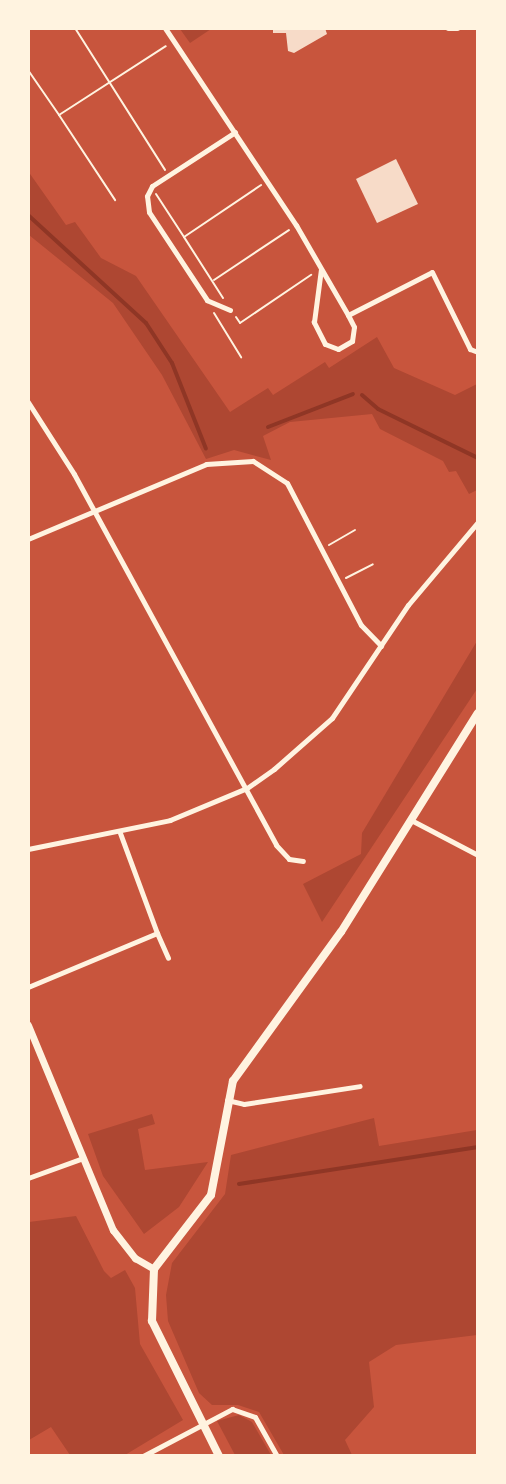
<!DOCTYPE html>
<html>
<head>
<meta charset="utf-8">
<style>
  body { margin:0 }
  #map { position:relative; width:506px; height:1484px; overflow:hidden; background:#c8553d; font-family:"Open Sans",sans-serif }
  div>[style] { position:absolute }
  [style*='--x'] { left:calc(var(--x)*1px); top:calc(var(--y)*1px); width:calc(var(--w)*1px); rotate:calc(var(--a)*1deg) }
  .green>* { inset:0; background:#ae4732 }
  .stream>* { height:4px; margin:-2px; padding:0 2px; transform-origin:2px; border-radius:2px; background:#8f3625 }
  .building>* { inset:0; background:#f7dbc8 }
  .path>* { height:2px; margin:-1px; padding:0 1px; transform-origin:1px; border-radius:1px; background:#fff3e0 }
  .minor>* { height:5px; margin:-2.5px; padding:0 2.5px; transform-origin:2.5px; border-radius:2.5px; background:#fff3e0 }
  .tertiary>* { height:7px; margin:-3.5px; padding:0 3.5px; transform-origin:3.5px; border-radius:3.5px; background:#fff3e0 }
  .secondary>* { height:8px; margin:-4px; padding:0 4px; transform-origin:4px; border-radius:4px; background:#fff3e0 }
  span { translate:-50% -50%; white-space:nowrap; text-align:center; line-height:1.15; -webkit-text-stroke:4.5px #fff3e0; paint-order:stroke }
  .frame { position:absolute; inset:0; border:30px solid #fff3e0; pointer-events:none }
</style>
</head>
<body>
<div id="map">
  <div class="green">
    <i style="clip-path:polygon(180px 29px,211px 29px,190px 43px)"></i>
    <i style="clip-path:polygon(28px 171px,66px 225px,75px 222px,101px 258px,136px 276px,230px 412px,268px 388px,273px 395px,325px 362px,329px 368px,377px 337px,394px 368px,455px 395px,477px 384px,477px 490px,469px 494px,456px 471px,449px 472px,443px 461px,380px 429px,372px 414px,290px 422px,263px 436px,271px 460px,234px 450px,206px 459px,162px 375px,113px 303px,29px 235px)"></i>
    <i style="clip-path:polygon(477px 641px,477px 689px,322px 922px,303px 884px,361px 854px,362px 833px)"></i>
    <i style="clip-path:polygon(152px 1114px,155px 1124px,138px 1129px,145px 1170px,208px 1162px,179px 1207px,144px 1234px,103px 1176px,88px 1134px)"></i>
    <i style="clip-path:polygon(374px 1118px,379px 1146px,477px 1130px,477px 1335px,396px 1345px,369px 1362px,374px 1407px,345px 1440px,352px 1455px,284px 1455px,259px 1412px,238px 1405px,212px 1405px,199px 1393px,168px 1321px,166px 1295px,172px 1263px,225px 1194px,231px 1155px)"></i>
    <i style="clip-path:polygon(76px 1216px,104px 1271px,111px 1278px,125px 1270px,135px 1288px,140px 1344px,183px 1420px,125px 1455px,70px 1455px,51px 1427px,29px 1440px,29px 1222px)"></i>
    <i style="clip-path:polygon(239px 1415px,252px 1422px,271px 1455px,235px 1455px,217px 1421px)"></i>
  </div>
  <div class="stream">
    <i style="--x:28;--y:215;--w:160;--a:42.5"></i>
    <i style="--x:146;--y:323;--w:48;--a:57"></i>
    <i style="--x:172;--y:363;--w:92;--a:68.4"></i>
    <i style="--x:362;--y:395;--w:21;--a:41"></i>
    <i style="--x:378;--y:409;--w:111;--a:26.1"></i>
    <i style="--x:268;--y:427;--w:91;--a:-21.2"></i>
    <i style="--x:239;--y:1184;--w:242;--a:-8.8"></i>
  </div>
  <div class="building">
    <i style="clip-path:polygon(273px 28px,325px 28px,327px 34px,294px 53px,288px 51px,286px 33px,273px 33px)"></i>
    <i style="clip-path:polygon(396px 159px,418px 204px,377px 223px,356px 179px)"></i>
  </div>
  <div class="path">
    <i style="--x:75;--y:28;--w:168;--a:57.6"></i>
    <i style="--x:28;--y:70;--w:55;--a:55.4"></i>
    <i style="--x:59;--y:115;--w:127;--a:-32.8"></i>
    <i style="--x:59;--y:115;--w:102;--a:56.6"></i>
    <i style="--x:156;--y:194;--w:51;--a:56.9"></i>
    <i style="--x:214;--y:280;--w:90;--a:-33.7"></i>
    <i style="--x:223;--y:298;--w:72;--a:-122.6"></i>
    <i style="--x:184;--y:237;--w:93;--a:-34"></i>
    <i style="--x:214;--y:313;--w:52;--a:58.5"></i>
    <i style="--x:236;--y:317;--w:7;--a:56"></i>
    <i style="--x:240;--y:323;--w:86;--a:-34.1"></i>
    <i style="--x:329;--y:545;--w:30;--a:-30"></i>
    <i style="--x:346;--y:578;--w:30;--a:-27"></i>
  </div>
  <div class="minor">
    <i style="--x:165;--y:28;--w:237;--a:56.4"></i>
    <i style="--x:296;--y:225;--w:104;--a:60"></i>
    <i style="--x:348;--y:315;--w:13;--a:63"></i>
    <i style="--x:354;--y:327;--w:14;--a:98"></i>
    <i style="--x:352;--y:341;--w:16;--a:150"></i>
    <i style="--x:338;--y:349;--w:14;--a:-159"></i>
    <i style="--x:325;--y:344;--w:25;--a:-117"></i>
    <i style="--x:314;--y:322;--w:53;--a:-82.5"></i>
    <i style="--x:448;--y:28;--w:9;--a:0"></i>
    <i style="--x:230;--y:310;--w:25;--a:-157"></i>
    <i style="--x:207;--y:300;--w:105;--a:-123.4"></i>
    <i style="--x:149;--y:212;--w:16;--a:-97"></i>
    <i style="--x:147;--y:196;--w:11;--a:-63"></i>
    <i style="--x:152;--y:186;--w:99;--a:-33"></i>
    <i style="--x:348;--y:315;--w:94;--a:-27.1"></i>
    <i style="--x:432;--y:272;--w:86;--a:63.7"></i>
    <i style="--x:470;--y:349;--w:9;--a:21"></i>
    <i style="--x:28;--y:402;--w:85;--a:57.4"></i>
    <i style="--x:74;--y:474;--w:422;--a:61.4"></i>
    <i style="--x:276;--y:845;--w:19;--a:47"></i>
    <i style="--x:289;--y:859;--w:14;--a:8"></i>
    <i style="--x:28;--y:539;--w:193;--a:-22.8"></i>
    <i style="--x:206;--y:464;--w:47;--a:-3.7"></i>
    <i style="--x:253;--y:461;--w:40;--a:32.9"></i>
    <i style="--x:287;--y:483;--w:160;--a:62.5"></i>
    <i style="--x:361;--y:625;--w:29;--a:46"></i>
    <i style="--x:411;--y:820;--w:76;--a:27.6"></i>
    <i style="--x:28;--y:849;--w:145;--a:-11.5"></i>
    <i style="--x:170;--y:820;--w:83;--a:-22.6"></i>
    <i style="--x:247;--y:788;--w:33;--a:-35"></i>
    <i style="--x:274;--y:769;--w:77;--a:-41.3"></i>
    <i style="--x:332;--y:718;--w:136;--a:-56.1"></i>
    <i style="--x:408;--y:605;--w:109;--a:-49.9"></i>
    <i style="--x:157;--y:933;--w:27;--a:66"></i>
    <i style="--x:28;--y:987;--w:140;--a:-22.7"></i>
    <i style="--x:157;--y:933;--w:107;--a:-110.3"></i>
    <i style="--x:227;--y:1100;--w:17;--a:13"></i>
    <i style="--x:244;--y:1104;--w:117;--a:-8.8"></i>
    <i style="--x:28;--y:1178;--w:59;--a:-20"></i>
    <i style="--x:143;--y:1456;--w:101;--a:-27.8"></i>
    <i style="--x:232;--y:1409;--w:24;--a:19"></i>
    <i style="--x:255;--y:1417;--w:45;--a:60.6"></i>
  </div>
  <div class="tertiary">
    <i style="--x:28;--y:1025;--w:222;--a:67.5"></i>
    <i style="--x:113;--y:1230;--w:36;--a:52"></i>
    <i style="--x:135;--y:1258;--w:22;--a:30"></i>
  </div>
  <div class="secondary">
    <i style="--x:219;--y:1456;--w:151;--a:-116.4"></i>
    <i style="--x:152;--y:1321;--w:52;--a:-87.8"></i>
    <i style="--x:154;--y:1269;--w:93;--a:-52.4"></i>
    <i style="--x:211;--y:1195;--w:116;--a:-79.1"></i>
    <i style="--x:233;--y:1081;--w:184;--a:-54.1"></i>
    <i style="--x:341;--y:932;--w:258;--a:-58"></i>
  </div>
  <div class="frame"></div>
</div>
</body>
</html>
